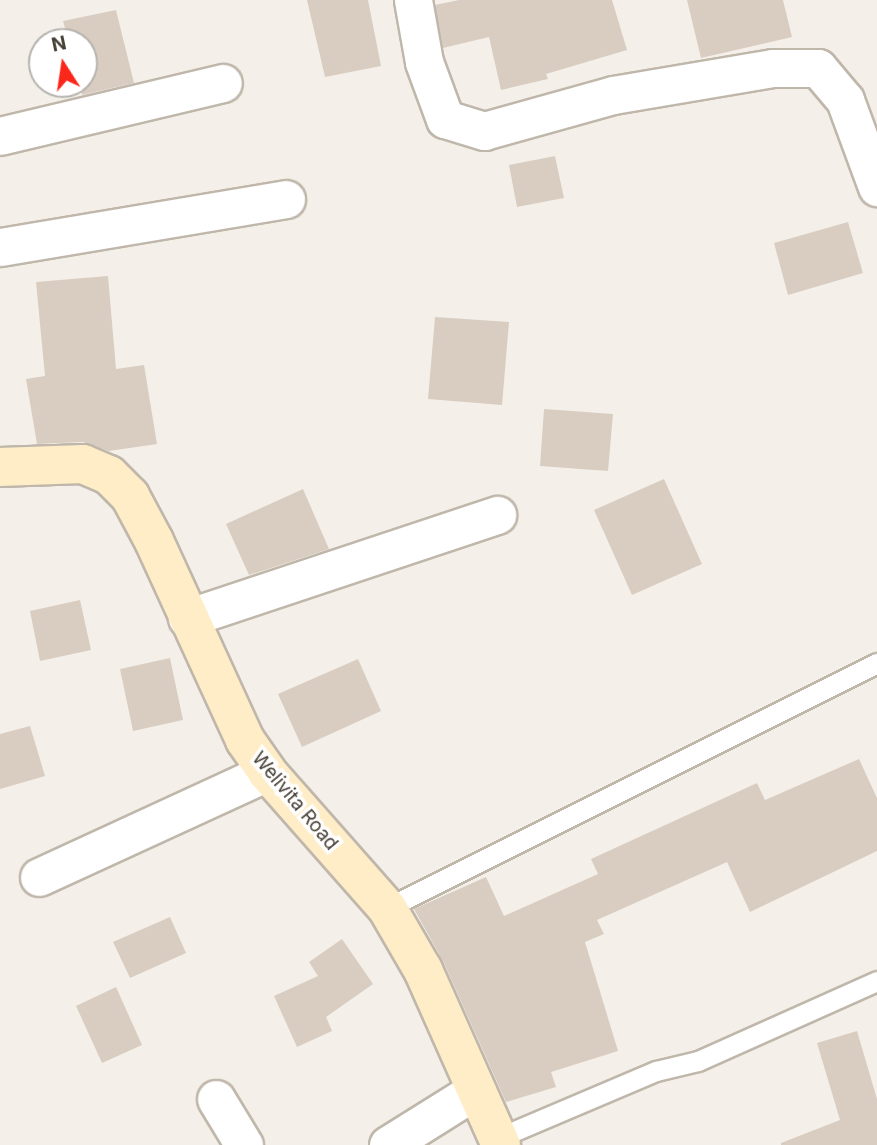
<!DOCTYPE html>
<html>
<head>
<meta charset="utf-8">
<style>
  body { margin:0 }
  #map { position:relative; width:877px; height:1145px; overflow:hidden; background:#f4f0e9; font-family:Inter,sans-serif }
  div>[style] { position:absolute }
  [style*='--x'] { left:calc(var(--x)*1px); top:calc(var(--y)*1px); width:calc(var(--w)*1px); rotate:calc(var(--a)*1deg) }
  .building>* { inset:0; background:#d9cdc1 }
  .roads { filter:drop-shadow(2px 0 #c0b7ab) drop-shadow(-2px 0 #c0b7ab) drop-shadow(0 2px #c0b7ab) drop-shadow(0 -2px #c0b7ab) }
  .lane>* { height:19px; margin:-9.5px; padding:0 9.5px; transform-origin:9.5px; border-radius:9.5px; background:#fff }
  .street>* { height:37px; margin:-18.5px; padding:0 18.5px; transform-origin:18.5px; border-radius:18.5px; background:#fff }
  .secondary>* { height:38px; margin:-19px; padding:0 19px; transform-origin:19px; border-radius:19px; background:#ffedc8 }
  span { translate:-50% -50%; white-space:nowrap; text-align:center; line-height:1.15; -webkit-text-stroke:7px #fff; paint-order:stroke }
  .street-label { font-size:19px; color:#484037 }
  .north { position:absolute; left:28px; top:28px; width:70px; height:70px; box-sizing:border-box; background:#fff; border:2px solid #b6b3af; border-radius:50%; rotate:348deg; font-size:19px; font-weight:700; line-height:28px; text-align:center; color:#484037 }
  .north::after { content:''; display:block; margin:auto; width:24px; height:32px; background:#fa281a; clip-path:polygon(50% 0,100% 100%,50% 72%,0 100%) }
</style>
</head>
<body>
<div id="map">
  <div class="building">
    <i style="clip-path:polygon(307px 0,368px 0,381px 66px,325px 77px)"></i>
    <i style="clip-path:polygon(459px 0,612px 0,627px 50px,546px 74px,548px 79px,501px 90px,489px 37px,443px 48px,435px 5px)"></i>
    <i style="clip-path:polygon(687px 0,783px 0,792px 37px,701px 58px)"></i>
    <i style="clip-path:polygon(116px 10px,134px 83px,82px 95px,80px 84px,84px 84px,84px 42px,69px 42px,63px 21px)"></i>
    <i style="clip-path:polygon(555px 156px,564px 198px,517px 207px,509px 165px)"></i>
    <i style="clip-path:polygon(848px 222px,863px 273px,788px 295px,774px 243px)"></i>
    <i style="clip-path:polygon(108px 276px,116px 369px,144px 365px,157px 444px,109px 451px,83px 442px,37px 444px,26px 379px,45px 376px,36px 282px)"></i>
    <i style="clip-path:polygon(435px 317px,509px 322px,502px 405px,428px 399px)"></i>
    <i style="clip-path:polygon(544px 409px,613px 414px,608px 471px,540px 466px)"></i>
    <i style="clip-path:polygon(664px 479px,702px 564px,632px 595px,594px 510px)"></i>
    <i style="clip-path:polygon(303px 489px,329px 549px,249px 575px,226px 524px)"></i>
    <i style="clip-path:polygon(80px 600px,91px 650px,40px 661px,30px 611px)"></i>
    <i style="clip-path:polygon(170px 658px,183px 720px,133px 731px,120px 669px)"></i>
    <i style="clip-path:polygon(358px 659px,381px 711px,302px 747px,278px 694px)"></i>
    <i style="clip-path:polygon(30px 726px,45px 776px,0 789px,0 734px)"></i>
    <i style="clip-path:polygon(859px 759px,877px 798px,877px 851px,750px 912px,727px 862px,597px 920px,604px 934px,585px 942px,618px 1051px,551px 1072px,556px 1087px,506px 1102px,443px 961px,414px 909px,486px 877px,504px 916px,598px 874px,591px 859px,757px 783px,765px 800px)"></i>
    <i style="clip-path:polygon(170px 917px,186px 953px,130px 978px,113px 942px)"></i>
    <i style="clip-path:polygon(342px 939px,373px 984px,326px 1017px,332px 1031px,297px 1047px,274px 996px,318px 976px,309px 962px)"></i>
    <i style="clip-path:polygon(116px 987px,142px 1045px,102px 1063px,76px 1006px)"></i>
    <i style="clip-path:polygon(857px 1031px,877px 1099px,877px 1145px,781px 1145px,781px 1143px,840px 1120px,817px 1043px)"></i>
  </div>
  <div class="roads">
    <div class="lane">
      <i style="--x:387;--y:908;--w:548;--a:-26.57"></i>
      <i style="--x:498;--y:1138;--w:172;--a:-23"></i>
      <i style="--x:656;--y:1071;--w:43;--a:-13.4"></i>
      <i style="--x:698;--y:1061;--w:196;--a:-24.1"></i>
    </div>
    <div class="street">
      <i style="--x:413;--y:0;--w:63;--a:79.9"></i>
      <i style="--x:424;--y:62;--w:61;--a:69.8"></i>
      <i style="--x:445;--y:119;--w:41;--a:17.1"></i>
      <i style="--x:484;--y:131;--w:134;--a:-15.6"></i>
      <i style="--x:613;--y:95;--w:162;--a:-9.6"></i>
      <i style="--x:773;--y:68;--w:45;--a:0"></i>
      <i style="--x:818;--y:68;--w:42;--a:49.8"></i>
      <i style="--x:845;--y:100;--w:93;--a:69.8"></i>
      <i style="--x:0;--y:136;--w:229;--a:-13.4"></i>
      <i style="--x:0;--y:247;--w:290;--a:-9.5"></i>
      <i style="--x:187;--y:618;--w:327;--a:-18.4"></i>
      <i style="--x:39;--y:877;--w:251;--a:-24.7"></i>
      <i style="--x:216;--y:1099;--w:54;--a:58.7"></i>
      <i style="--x:388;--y:1145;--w:102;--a:-32.1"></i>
    </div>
    <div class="secondary">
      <i style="--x:0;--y:467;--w:83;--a:-2.1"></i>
      <i style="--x:83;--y:464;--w:28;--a:23"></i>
      <i style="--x:109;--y:475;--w:30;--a:45"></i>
      <i style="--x:130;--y:496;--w:51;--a:61.9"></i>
      <i style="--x:154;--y:541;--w:219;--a:65.4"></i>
      <i style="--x:245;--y:740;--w:39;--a:55"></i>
      <i style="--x:267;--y:772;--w:181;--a:48.6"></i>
      <i style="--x:387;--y:908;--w:72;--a:59.9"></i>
      <i style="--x:423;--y:970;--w:192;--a:66"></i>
    </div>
  </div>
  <div class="street-label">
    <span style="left:295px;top:801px;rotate:50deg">Welivita Road</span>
  </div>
  <div class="north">N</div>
</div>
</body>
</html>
